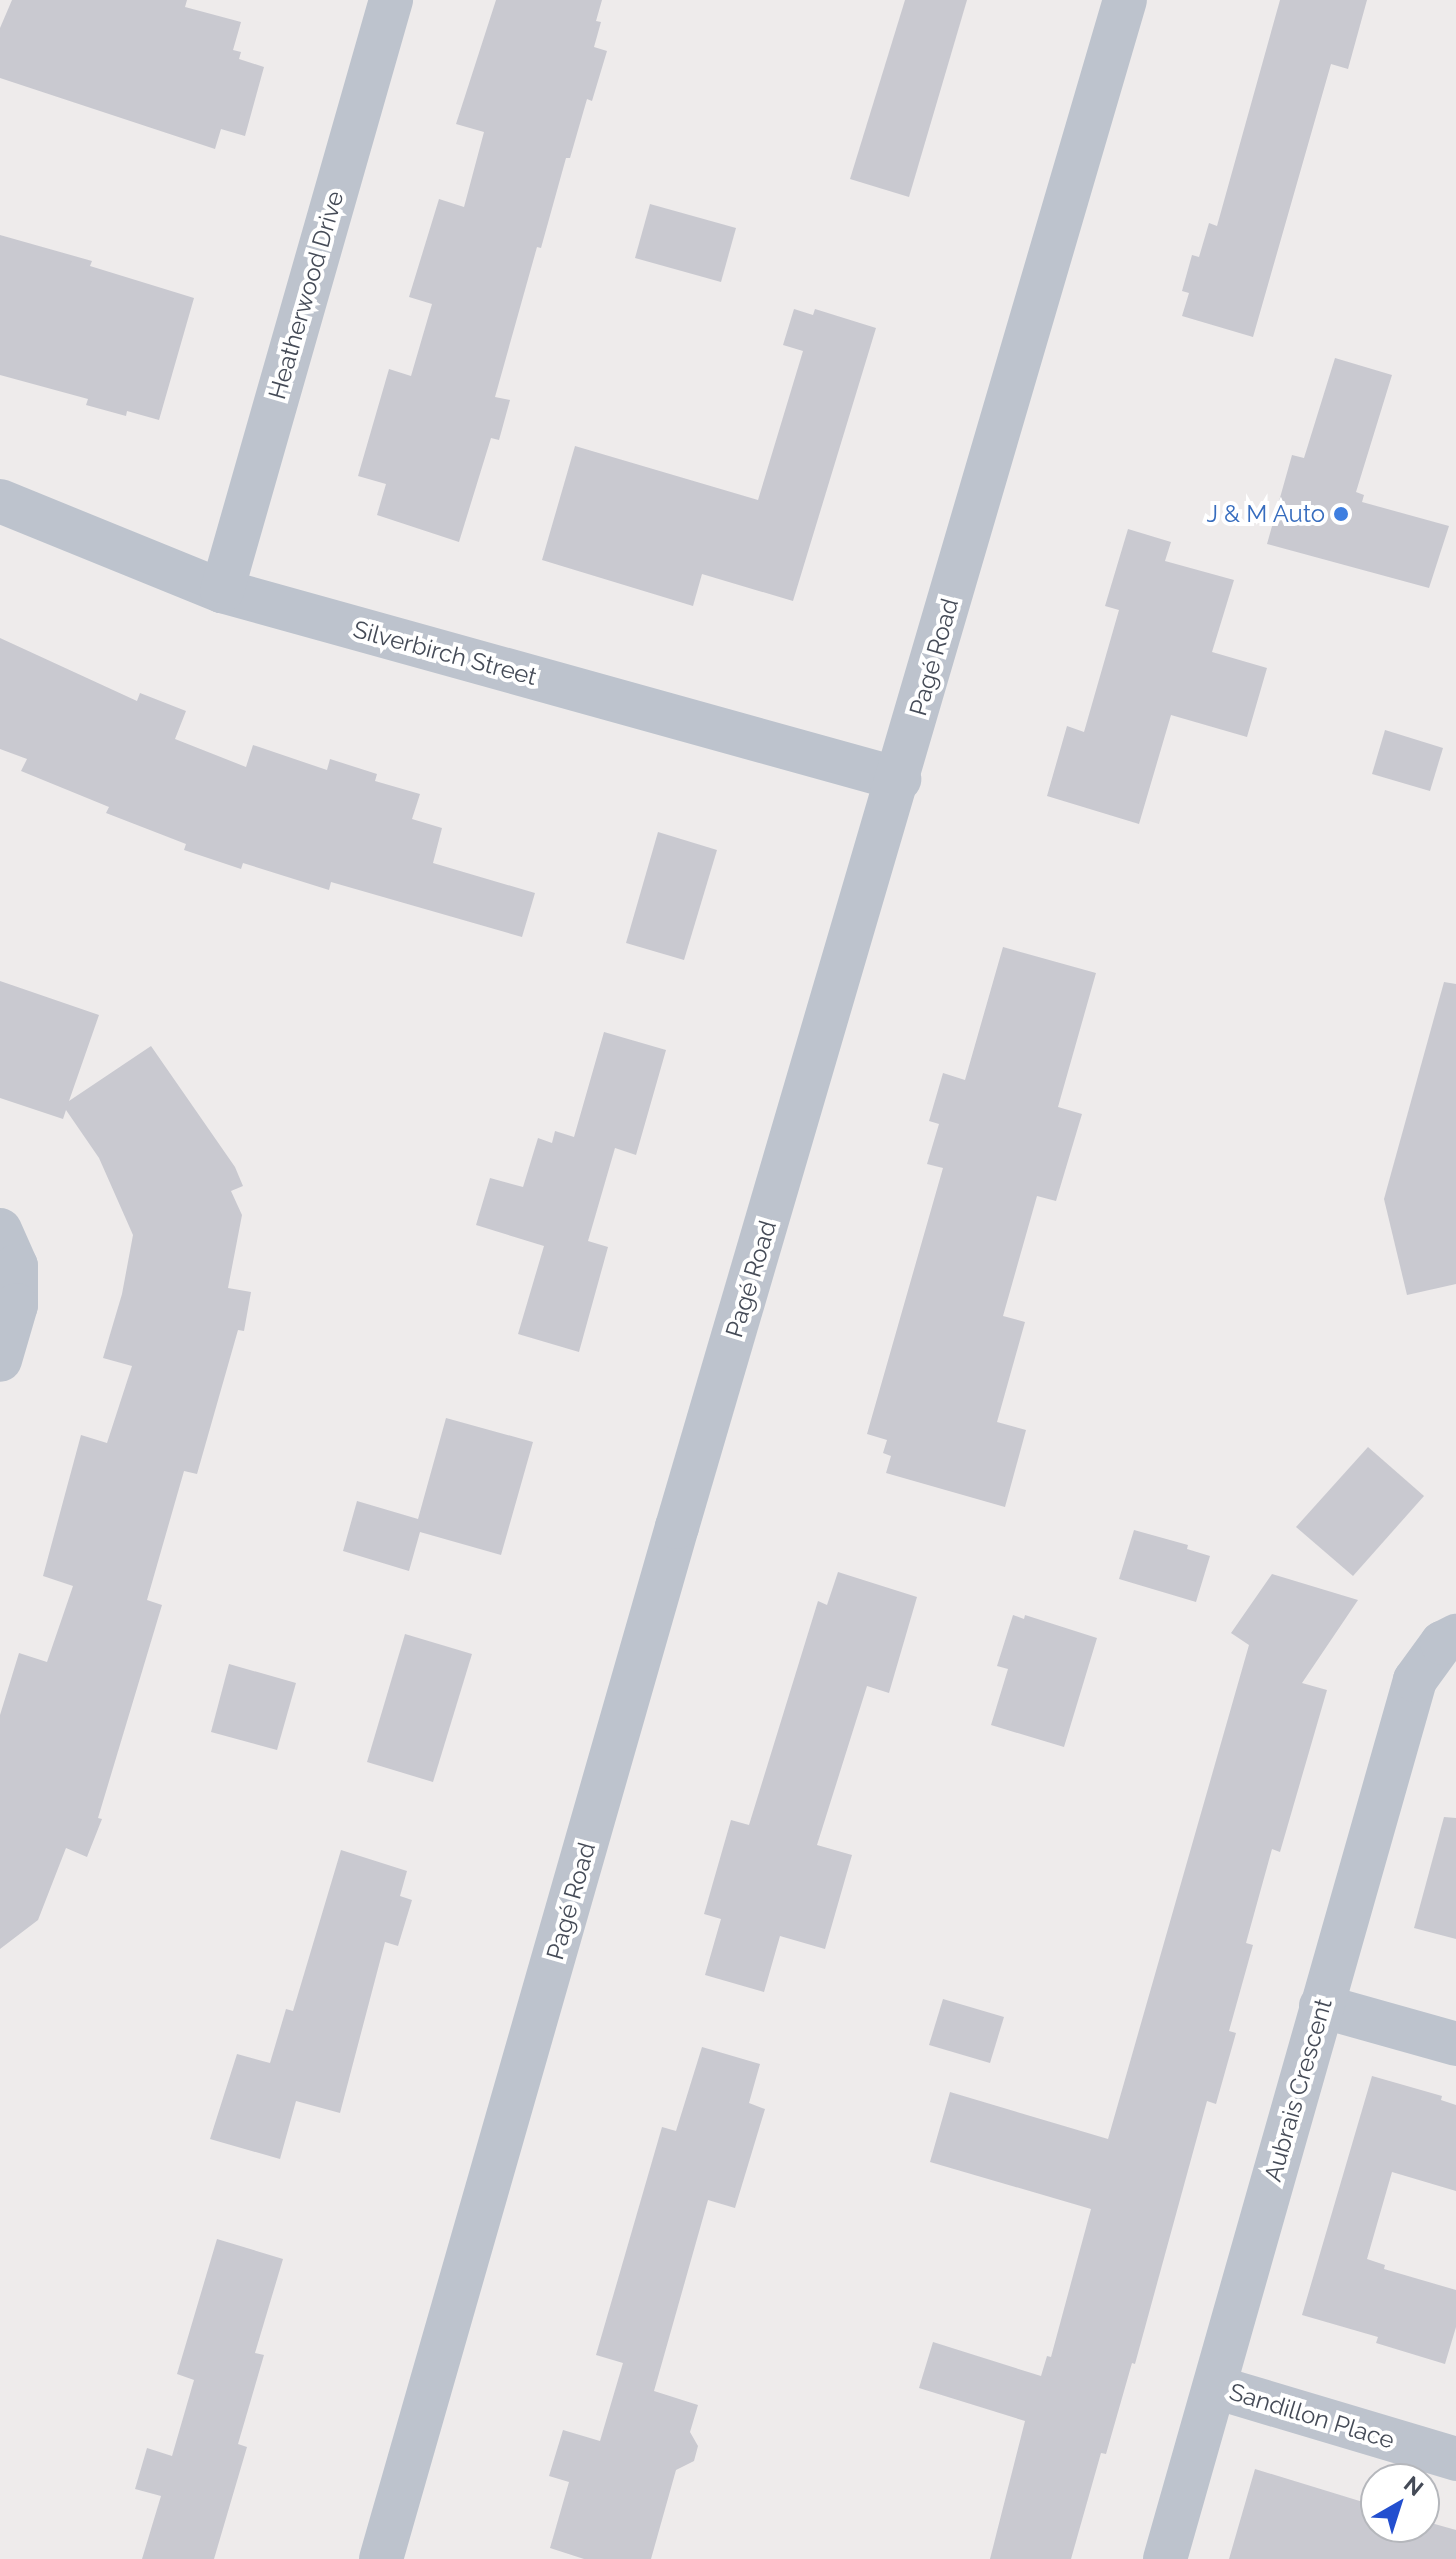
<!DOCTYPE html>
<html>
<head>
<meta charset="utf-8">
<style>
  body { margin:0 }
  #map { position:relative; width:1456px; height:2559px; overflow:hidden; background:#eeebeb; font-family:Raleway,sans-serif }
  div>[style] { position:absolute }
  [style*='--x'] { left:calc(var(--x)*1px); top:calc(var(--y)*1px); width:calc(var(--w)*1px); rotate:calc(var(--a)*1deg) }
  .building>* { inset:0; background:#c9c9d0 }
  .minor>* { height:44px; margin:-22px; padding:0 22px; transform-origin:22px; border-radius:22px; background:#bdc3cd }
  .dots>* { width:22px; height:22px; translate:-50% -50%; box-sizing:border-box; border:4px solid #fff; border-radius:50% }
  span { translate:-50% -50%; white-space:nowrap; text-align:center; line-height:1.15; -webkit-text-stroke:8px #fff; paint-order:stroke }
  .street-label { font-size:24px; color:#454b57 }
  .shop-label { font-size:24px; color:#366cbe }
  .right { translate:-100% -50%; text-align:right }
  .north { position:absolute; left:1360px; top:2463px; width:80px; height:80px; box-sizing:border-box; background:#fff; border:2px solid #b5b7bc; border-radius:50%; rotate:39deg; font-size:22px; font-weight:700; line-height:32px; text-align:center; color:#454b57 }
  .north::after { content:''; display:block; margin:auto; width:28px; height:36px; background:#234fcf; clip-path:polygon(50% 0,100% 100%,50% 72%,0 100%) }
</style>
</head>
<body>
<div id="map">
  <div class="building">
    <i style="clip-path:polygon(12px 0,187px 0,185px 7px,241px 22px,233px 50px,241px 52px,239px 59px,264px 67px,245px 136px,221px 129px,215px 149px,0 78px,0 28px)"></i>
    <i style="clip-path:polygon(496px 0,602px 0,596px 21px,601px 22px,594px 47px,607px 51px,592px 101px,587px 99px,570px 158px,566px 158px,541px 248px,537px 247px,495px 397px,510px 400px,499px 440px,491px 438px,459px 542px,377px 515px,386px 484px,358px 476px,389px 369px,411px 376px,432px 304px,409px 297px,439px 199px,464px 207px,484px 132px,456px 124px)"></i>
    <i style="clip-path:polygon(905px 0,967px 0,909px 197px,850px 179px)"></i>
    <i style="clip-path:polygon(1280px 0,1367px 0,1348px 69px,1331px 64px,1253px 337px,1182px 316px,1189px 293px,1182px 291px,1192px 255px,1199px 257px,1209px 223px,1217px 226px)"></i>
    <i style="clip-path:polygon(650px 204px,736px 228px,721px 282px,635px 258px)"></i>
    <i style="clip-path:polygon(0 235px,92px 261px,90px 266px,194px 298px,159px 420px,127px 411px,126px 416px,86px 405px,88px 399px,0 375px)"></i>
    <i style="clip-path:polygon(794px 309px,813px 315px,815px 309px,876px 328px,793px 601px,702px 574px,693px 606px,542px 560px,575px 446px,758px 500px,803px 351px,783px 345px)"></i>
    <i style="clip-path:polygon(1335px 358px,1392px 375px,1356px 492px,1364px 495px,1362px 502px,1449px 526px,1429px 588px,1267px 544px,1292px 455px,1304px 458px)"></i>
    <i style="clip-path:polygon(1128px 529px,1171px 542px,1165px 561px,1234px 580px,1212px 652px,1267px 668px,1247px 737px,1171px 715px,1139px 824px,1047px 796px,1067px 726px,1084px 732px,1119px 610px,1105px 606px)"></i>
    <i style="clip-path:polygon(0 638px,137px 701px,140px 693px,186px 711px,175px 739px,246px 767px,253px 745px,327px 770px,330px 759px,377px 774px,375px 781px,420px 794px,412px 819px,442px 828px,433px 863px,535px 893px,522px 937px,331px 882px,329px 890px,243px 863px,241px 869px,184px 850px,186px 844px,106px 813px,109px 807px,21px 771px,27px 759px,0 749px)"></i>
    <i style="clip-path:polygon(1385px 730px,1443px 748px,1430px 791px,1372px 774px)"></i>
    <i style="clip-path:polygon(658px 832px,717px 850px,684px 960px,626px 943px)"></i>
    <i style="clip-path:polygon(1003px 947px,1096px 973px,1058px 1107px,1082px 1114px,1056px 1201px,1037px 1196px,1003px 1316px,1025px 1322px,997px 1422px,1026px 1430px,1005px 1507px,886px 1473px,891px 1456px,883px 1453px,887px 1440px,867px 1434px,943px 1168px,927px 1164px,939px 1124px,929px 1121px,943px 1073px,965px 1080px)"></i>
    <i style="clip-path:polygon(0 981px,99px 1015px,69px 1101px,151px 1046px,235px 1167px,243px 1186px,231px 1191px,242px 1215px,228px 1288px,251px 1292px,244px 1331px,238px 1330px,197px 1474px,184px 1471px,147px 1600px,162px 1605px,98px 1818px,102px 1819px,87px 1857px,66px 1848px,38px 1920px,0 1949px,0 1715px,19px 1653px,47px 1662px,73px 1586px,43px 1576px,81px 1435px,107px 1443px,132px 1366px,103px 1358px,122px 1294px,133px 1235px,99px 1158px,66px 1110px,63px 1119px,0 1098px)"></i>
    <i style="clip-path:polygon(1444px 982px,1456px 984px,1456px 1284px,1407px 1295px,1384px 1199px)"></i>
    <i style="clip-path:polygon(604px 1032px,666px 1050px,636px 1155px,615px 1148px,588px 1241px,608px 1247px,579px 1352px,518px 1334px,544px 1246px,476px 1225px,490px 1178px,523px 1187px,538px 1138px,552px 1143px,555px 1131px,574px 1137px)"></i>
    <i style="clip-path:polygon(446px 1418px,533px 1442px,501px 1555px,420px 1532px,409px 1571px,343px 1551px,357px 1501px,418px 1519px)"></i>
    <i style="clip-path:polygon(1368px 1447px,1424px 1496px,1353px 1576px,1296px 1527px)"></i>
    <i style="clip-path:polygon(1134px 1530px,1188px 1545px,1187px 1549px,1210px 1556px,1196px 1602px,1119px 1579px)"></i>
    <i style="clip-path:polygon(838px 1572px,917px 1597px,889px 1693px,867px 1686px,817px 1845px,852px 1855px,825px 1949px,780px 1936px,764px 1992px,705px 1975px,721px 1919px,704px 1914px,731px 1820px,749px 1825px,818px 1601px,827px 1605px)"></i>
    <i style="clip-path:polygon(1272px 1574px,1358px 1600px,1302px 1683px,1327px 1690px,1280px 1852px,1272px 1849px,1246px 1943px,1253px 1945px,1229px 2031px,1236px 2033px,1216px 2104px,1207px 2101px,1135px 2364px,1132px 2363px,1106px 2454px,1101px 2453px,1071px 2559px,990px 2559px,1025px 2421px,919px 2388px,933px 2342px,1041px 2376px,1047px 2356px,1051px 2357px,1091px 2209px,930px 2162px,950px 2092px,1108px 2139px,1249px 1645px,1231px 1633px)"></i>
    <i style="clip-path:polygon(1013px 1615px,1024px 1619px,1025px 1615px,1097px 1638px,1064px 1747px,991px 1725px,1008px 1669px,997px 1666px)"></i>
    <i style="clip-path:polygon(405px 1634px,472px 1654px,433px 1782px,367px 1762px)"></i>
    <i style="clip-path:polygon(229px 1664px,296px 1683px,277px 1750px,211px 1732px)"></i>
    <i style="clip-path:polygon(1444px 1817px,1456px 1818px,1456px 1939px,1414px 1928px)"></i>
    <i style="clip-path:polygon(341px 1850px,407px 1871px,400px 1896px,412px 1900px,398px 1946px,385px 1942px,340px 2113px,296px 2101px,280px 2159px,210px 2139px,237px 2054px,270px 2063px,286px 2009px,293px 2011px)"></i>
    <i style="clip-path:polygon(943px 1999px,1004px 2017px,990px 2063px,929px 2045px)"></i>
    <i style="clip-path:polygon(702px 2047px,760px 2064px,749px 2103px,765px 2109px,735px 2208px,708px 2200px,654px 2391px,698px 2405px,690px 2432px,698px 2446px,694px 2461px,676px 2470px,651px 2559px,584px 2559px,550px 2548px,569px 2482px,549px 2476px,563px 2430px,600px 2441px,623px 2363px,596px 2355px,662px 2127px,676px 2131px)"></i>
    <i style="clip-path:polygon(1372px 2076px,1442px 2096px,1441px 2100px,1456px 2105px,1456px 2191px,1392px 2172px,1367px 2259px,1385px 2265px,1384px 2269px,1456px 2290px,1456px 2327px,1445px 2364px,1376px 2343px,1378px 2337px,1302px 2315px)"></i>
    <i style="clip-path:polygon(217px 2239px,283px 2259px,255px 2353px,264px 2355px,238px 2444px,247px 2447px,214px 2559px,142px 2559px,161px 2496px,135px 2489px,147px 2448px,172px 2456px,194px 2380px,177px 2374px)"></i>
    <i style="clip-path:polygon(1255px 2469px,1376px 2506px,1376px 2527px,1424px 2527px,1424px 2521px,1456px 2530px,1456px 2559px,1229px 2559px)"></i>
  </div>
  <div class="minor">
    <i style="--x:0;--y:501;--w:240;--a:22.1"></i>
    <i style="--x:222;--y:591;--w:703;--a:15.52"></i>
    <i style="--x:222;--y:591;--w:615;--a:-74.04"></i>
    <i style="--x:0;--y:1230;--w:39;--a:66"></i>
    <i style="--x:16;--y:1266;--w:39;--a:90"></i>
    <i style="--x:16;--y:1305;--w:57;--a:106.2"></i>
    <i style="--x:1321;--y:2006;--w:140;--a:15.7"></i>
    <i style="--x:1215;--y:2387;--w:252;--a:16.6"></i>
    <i style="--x:381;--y:2559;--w:1074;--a:-74"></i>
    <i style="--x:677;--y:1527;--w:1591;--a:-73.65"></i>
    <i style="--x:1165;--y:2559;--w:914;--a:-74.12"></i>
    <i style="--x:1415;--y:1680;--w:46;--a:-53.9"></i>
    <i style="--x:1442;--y:1643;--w:16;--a:-27"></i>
  </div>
  <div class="dots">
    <i style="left:1341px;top:514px;background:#3f7fe0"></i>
  </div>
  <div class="street-label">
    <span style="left:306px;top:295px;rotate:-74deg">Heatherwood Drive</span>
    <span style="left:445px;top:653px;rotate:15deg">Silverbirch Street</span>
    <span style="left:934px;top:657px;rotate:-74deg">Pagé Road</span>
    <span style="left:751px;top:1279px;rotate:-73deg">Pagé Road</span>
    <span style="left:571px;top:1901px;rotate:-74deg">Pagé Road</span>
    <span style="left:1298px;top:2090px;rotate:-74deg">Aubrais Crescent</span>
    <span style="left:1312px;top:2416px;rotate:17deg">Sandillon Place</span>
  </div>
  <div class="shop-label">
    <span class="right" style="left:1325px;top:514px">J &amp; M Auto</span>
  </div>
  <div class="north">N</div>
</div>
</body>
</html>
